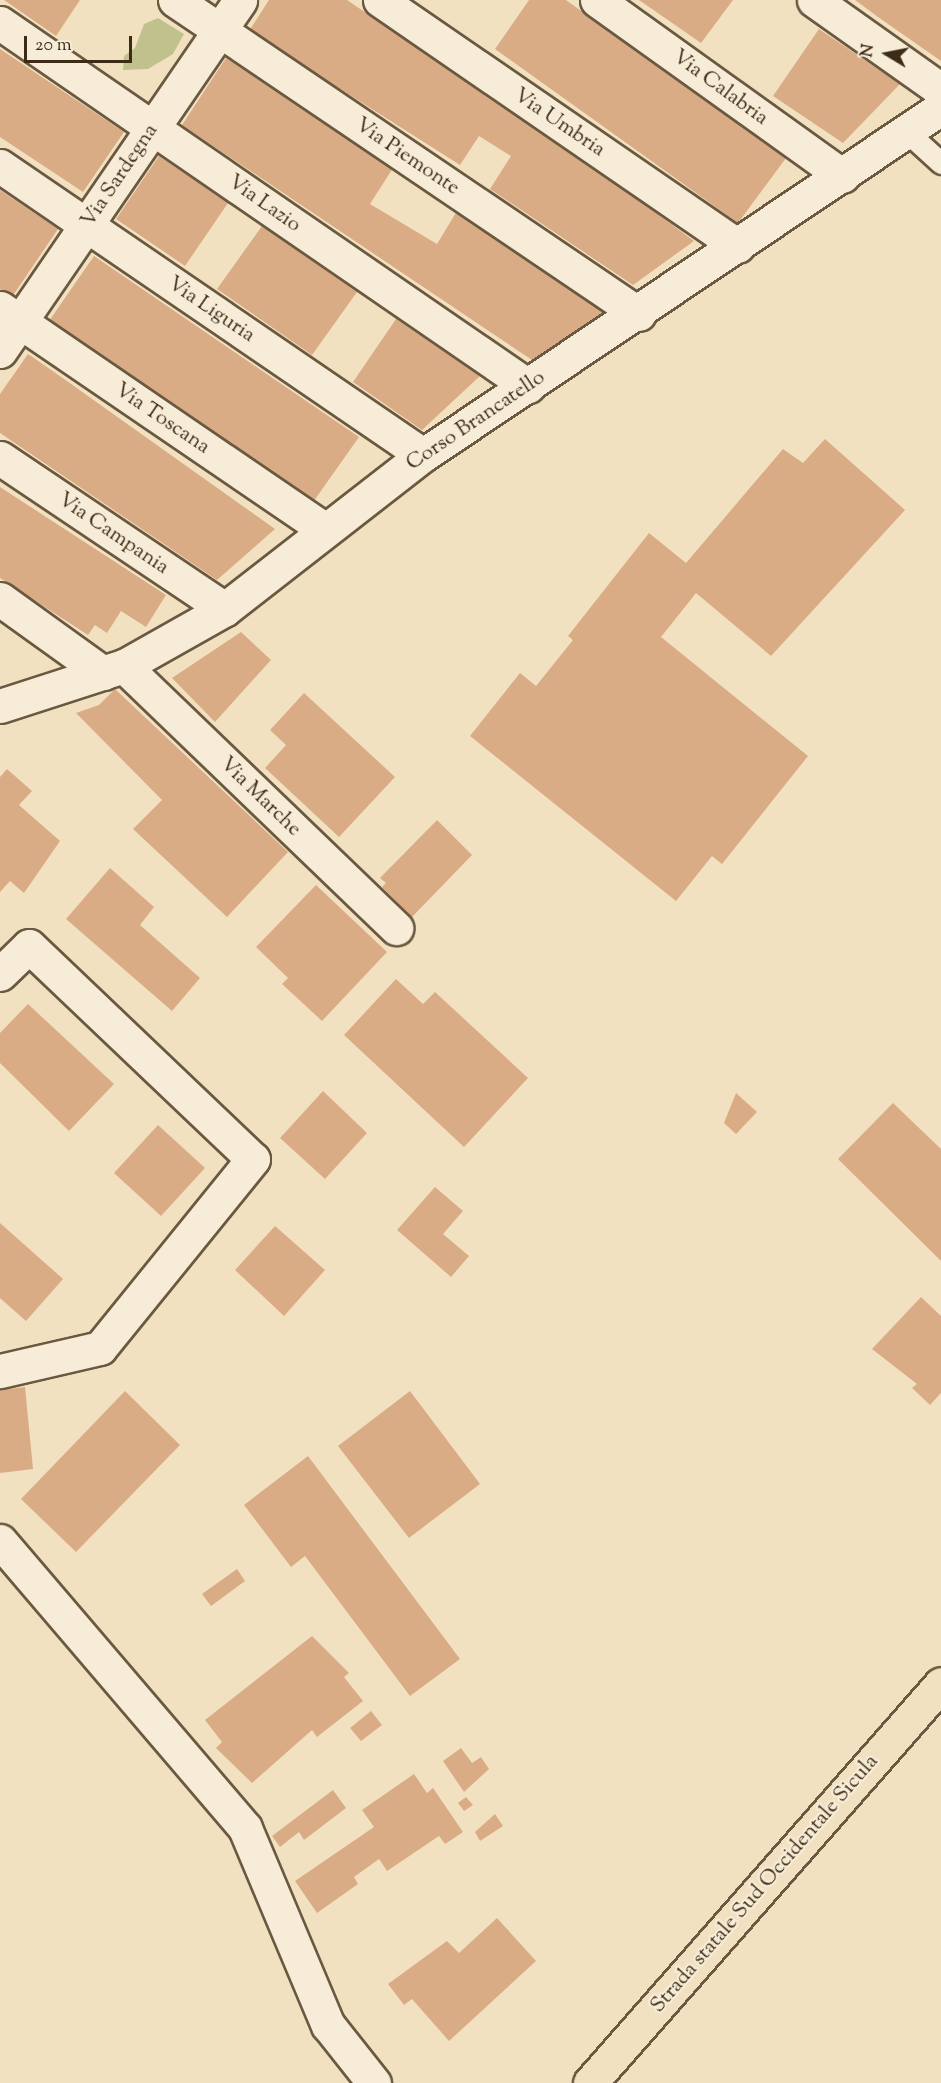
<!DOCTYPE html>
<html>
<head>
<meta charset="utf-8">
<style>
  body { margin:0 }
  #map { position:relative; width:941px; height:2083px; overflow:hidden; background:#f2e1c1; font-family:"Sorts Mill Goudy",serif }
  div>[style] { position:absolute }
  [style*='--x'] { left:calc(var(--x)*1px); top:calc(var(--y)*1px); width:calc(var(--w)*1px); rotate:calc(var(--a)*1deg) }
  .green>* { inset:0; background:#c1c18e }
  .building>* { inset:0; background:#daac86 }
  .roads { filter:drop-shadow(2px 0 #6a5940) drop-shadow(-2px 0 #6a5940) drop-shadow(0 2px #6a5940) drop-shadow(0 -2px #6a5940) }
  .service>* { height:21px; margin:-10.5px; padding:0 10.5px; transform-origin:10.5px; border-radius:10.5px; background:#f7ecd7 }
  .minor>* { height:33px; margin:-16.5px; padding:0 16.5px; transform-origin:16.5px; border-radius:16.5px; background:#f7ecd7 }
  .primary>* { height:33px; margin:-16.5px; padding:0 16.5px; transform-origin:16.5px; border-radius:16.5px; background:#f2e1c1 }
  span { translate:-50% -50%; white-space:nowrap; text-align:center; line-height:1.15; -webkit-text-stroke:4.5px #f7ecd7; paint-order:stroke }
  .street-label { font-size:21px; color:#3c2c15 }
  .north { position:absolute; left:857px; top:24px; width:60px; height:60px; -webkit-text-stroke:4px #f7ecd7; paint-order:stroke; rotate:280deg; font-size:16px; font-weight:700; line-height:24px; text-align:center; color:#3c2c15 }
  .north::after { content:''; display:block; margin:auto; width:21px; height:27px; background:#3c2c15; clip-path:polygon(50% 0,100% 100%,50% 72%,0 100%) }
  .scale { position:absolute; left:24px; top:36px; width:108px; height:27px; box-sizing:border-box; border:3px solid #3c2c15; border-top:0; padding-left:8px; font-size:18px; line-height:21px; white-space:nowrap; color:#3c2c15; -webkit-text-stroke:4px #f7ecd7; paint-order:stroke }
</style>
</head>
<body>
<div id="map">
  <div class="green">
    <i style="clip-path:polygon(158px 18px,184px 34px,173px 54px,148px 69px,123px 70px,124px 56px,135px 48px,144px 24px)"></i>
  </div>
  <div class="building">
    <i style="clip-path:polygon(4px 0,80px 0,56px 36px)"></i>
    <i style="clip-path:polygon(269px 0,347px 0,586px 161px,694px 241px,633px 285px,490px 189px,511px 156px,479px 136px,460px 165px,249px 31px)"></i>
    <i style="clip-path:polygon(529px 0,566px 0,786px 158px,738px 223px,495px 49px)"></i>
    <i style="clip-path:polygon(639px 0,733px 0,701px 43px)"></i>
    <i style="clip-path:polygon(855px 0,941px 0,941px 61px,878px 17px)"></i>
    <i style="clip-path:polygon(819px 29px,900px 84px,843px 143px,773px 96px)"></i>
    <i style="clip-path:polygon(0 49px,124px 132px,83px 192px,0 137px)"></i>
    <i style="clip-path:polygon(226px 58px,393px 168px,370px 204px,437px 244px,457px 211px,607px 312px,532px 360px,182px 125px)"></i>
    <i style="clip-path:polygon(159px 156px,228px 203px,185px 266px,116px 219px)"></i>
    <i style="clip-path:polygon(0 190px,58px 229px,12px 297px,0 289px)"></i>
    <i style="clip-path:polygon(262px 226px,357px 292px,312px 355px,217px 289px)"></i>
    <i style="clip-path:polygon(94px 256px,359px 437px,311px 505px,49px 321px)"></i>
    <i style="clip-path:polygon(396px 319px,480px 376px,422px 430px,353px 382px)"></i>
    <i style="clip-path:polygon(28px 354px,57px 374px,275px 529px,217px 580px,0 433px,0 394px)"></i>
    <i style="clip-path:polygon(825px 439px,905px 510px,771px 656px,696px 593px,661px 637px,808px 756px,722px 864px,712px 856px,676px 901px,470px 736px,520px 673px,536px 686px,573px 640px,568px 636px,649px 533px,686px 563px,783px 449px,803px 463px)"></i>
    <i style="clip-path:polygon(0 487px,166px 595px,146px 627px,121px 611px,107px 633px,95px 625px,88px 635px,0 578px)"></i>
    <i style="clip-path:polygon(241px 632px,271px 660px,215px 722px,172px 678px)"></i>
    <i style="clip-path:polygon(115px 689px,288px 852px,227px 917px,133px 829px,162px 800px,76px 713px,99px 705px)"></i>
    <i style="clip-path:polygon(304px 693px,395px 777px,339px 837px,265px 768px,286px 745px,270px 730px)"></i>
    <i style="clip-path:polygon(7px 769px,32px 791px,19px 805px,60px 841px,24px 893px,10px 881px,0 892px,0 777px)"></i>
    <i style="clip-path:polygon(437px 820px,472px 855px,412px 917px,382px 887px,386px 883px,380px 878px)"></i>
    <i style="clip-path:polygon(110px 868px,154px 907px,140px 925px,200px 978px,172px 1011px,66px 919px)"></i>
    <i style="clip-path:polygon(316px 885px,387px 952px,322px 1021px,282px 984px,288px 978px,256px 947px)"></i>
    <i style="clip-path:polygon(396px 979px,423px 1004px,435px 992px,528px 1078px,464px 1147px,344px 1035px)"></i>
    <i style="clip-path:polygon(28px 1004px,114px 1084px,69px 1131px,0 1063px,0 1033px)"></i>
    <i style="clip-path:polygon(323px 1091px,367px 1133px,325px 1179px,280px 1138px)"></i>
    <i style="clip-path:polygon(736px 1093px,757px 1112px,736px 1134px,724px 1123px)"></i>
    <i style="clip-path:polygon(893px 1103px,941px 1149px,941px 1261px,838px 1159px)"></i>
    <i style="clip-path:polygon(158px 1125px,205px 1168px,161px 1216px,114px 1173px)"></i>
    <i style="clip-path:polygon(435px 1187px,463px 1211px,443px 1234px,469px 1256px,451px 1277px,397px 1230px)"></i>
    <i style="clip-path:polygon(0 1223px,63px 1279px,26px 1321px,0 1298px)"></i>
    <i style="clip-path:polygon(275px 1226px,325px 1270px,284px 1316px,235px 1270px)"></i>
    <i style="clip-path:polygon(921px 1297px,941px 1316px,941px 1393px,930px 1405px,912px 1388px,917px 1384px,872px 1349px)"></i>
    <i style="clip-path:polygon(25px 1387px,33px 1469px,0 1473px,0 1390px)"></i>
    <i style="clip-path:polygon(125px 1391px,180px 1445px,76px 1552px,21px 1499px)"></i>
    <i style="clip-path:polygon(410px 1391px,480px 1484px,409px 1538px,338px 1446px)"></i>
    <i style="clip-path:polygon(308px 1456px,460px 1659px,410px 1696px,305px 1556px,291px 1567px,244px 1505px)"></i>
    <i style="clip-path:polygon(237px 1569px,245px 1581px,211px 1606px,202px 1594px)"></i>
    <i style="clip-path:polygon(312px 1636px,349px 1673px,344px 1677px,363px 1701px,317px 1737px,312px 1730px,252px 1783px,216px 1748px,222px 1742px,205px 1720px)"></i>
    <i style="clip-path:polygon(371px 1711px,382px 1725px,361px 1741px,350px 1728px)"></i>
    <i style="clip-path:polygon(461px 1748px,472px 1763px,481px 1757px,489px 1769px,464px 1792px,443px 1761px)"></i>
    <i style="clip-path:polygon(414px 1774px,427px 1793px,433px 1788px,463px 1832px,445px 1844px,439px 1836px,387px 1871px,379px 1859px,354px 1877px,358px 1884px,317px 1913px,295px 1881px,374px 1827px,362px 1810px)"></i>
    <i style="clip-path:polygon(333px 1790px,346px 1808px,304px 1840px,299px 1832px,280px 1847px,272px 1836px)"></i>
    <i style="clip-path:polygon(466px 1797px,473px 1805px,464px 1811px,458px 1803px)"></i>
    <i style="clip-path:polygon(495px 1814px,503px 1826px,480px 1841px,475px 1832px)"></i>
    <i style="clip-path:polygon(497px 1918px,536px 1961px,449px 2041px,412px 1999px,404px 2005px,388px 1984px,447px 1941px,459px 1953px)"></i>
  </div>
  <div class="roads">
    <div class="service">
      <i style="--x:907;--y:132;--w:46;--a:42.4"></i>
    </div>
    <div class="minor">
      <i style="--x:175;--y:0;--w:560;--a:34.09"></i>
      <i style="--x:380;--y:0;--w:434;--a:34.5"></i>
      <i style="--x:597;--y:0;--w:302;--a:35.6"></i>
      <i style="--x:814;--y:0;--w:156;--a:35.3"></i>
      <i style="--x:0;--y:23;--w:641;--a:34.51"></i>
      <i style="--x:0;--y:166;--w:512;--a:34.34"></i>
      <i style="--x:0;--y:308;--w:392;--a:34.3"></i>
      <i style="--x:0;--y:351;--w:425;--a:-55.6"></i>
      <i style="--x:0;--y:458;--w:271;--a:33.9"></i>
      <i style="--x:0;--y:599;--w:127;--a:35.7"></i>
      <i style="--x:124;--y:666;--w:378;--a:43.9"></i>
      <i style="--x:0;--y:706;--w:130;--a:-17.9"></i>
      <i style="--x:124;--y:666;--w:116;--a:-29.4"></i>
      <i style="--x:225;--y:609;--w:251;--a:-37.9"></i>
      <i style="--x:423;--y:455;--w:623;--a:-33.82"></i>
      <i style="--x:0;--y:974;--w:40;--a:-44"></i>
      <i style="--x:29;--y:946;--w:309;--a:43.6"></i>
      <i style="--x:253;--y:1159;--w:243;--a:129"></i>
      <i style="--x:100;--y:1348;--w:103;--a:167"></i>
      <i style="--x:0;--y:1541;--w:377;--a:49.5"></i>
      <i style="--x:245;--y:1828;--w:214;--a:67.2"></i>
      <i style="--x:328;--y:2025;--w:74;--a:51.6"></i>
    </div>
    <div class="primary">
      <i style="--x:590;--y:2083;--w:531;--a:-48.66"></i>
    </div>
  </div>
  <div class="street-label">
    <span style="left:720px;top:88px;rotate:36deg">Via Calabria</span>
    <span style="left:559px;top:123px;rotate:34deg">Via Umbria</span>
    <span style="left:407px;top:157px;rotate:34deg">Via Piemonte</span>
    <span style="left:120px;top:176px;rotate:-56deg">Via Sardegna</span>
    <span style="left:264px;top:204px;rotate:35deg">Via Lazio</span>
    <span style="left:211px;top:310px;rotate:34deg">Via Liguria</span>
    <span style="left:162px;top:419px;rotate:34deg">Via Toscana</span>
    <span style="left:476px;top:421px;rotate:-34deg">Corso Brancatello</span>
    <span style="left:113px;top:534px;rotate:34deg">Via Campania</span>
    <span style="left:260px;top:797px;rotate:44deg">Via Marche</span>
    <span style="left:765px;top:1884px;rotate:-49deg">Strada statale Sud Occidentale Sicula</span>
  </div>
  <div class="north">N</div>
  <div class="scale">20 m</div>
</div>
</body>
</html>
